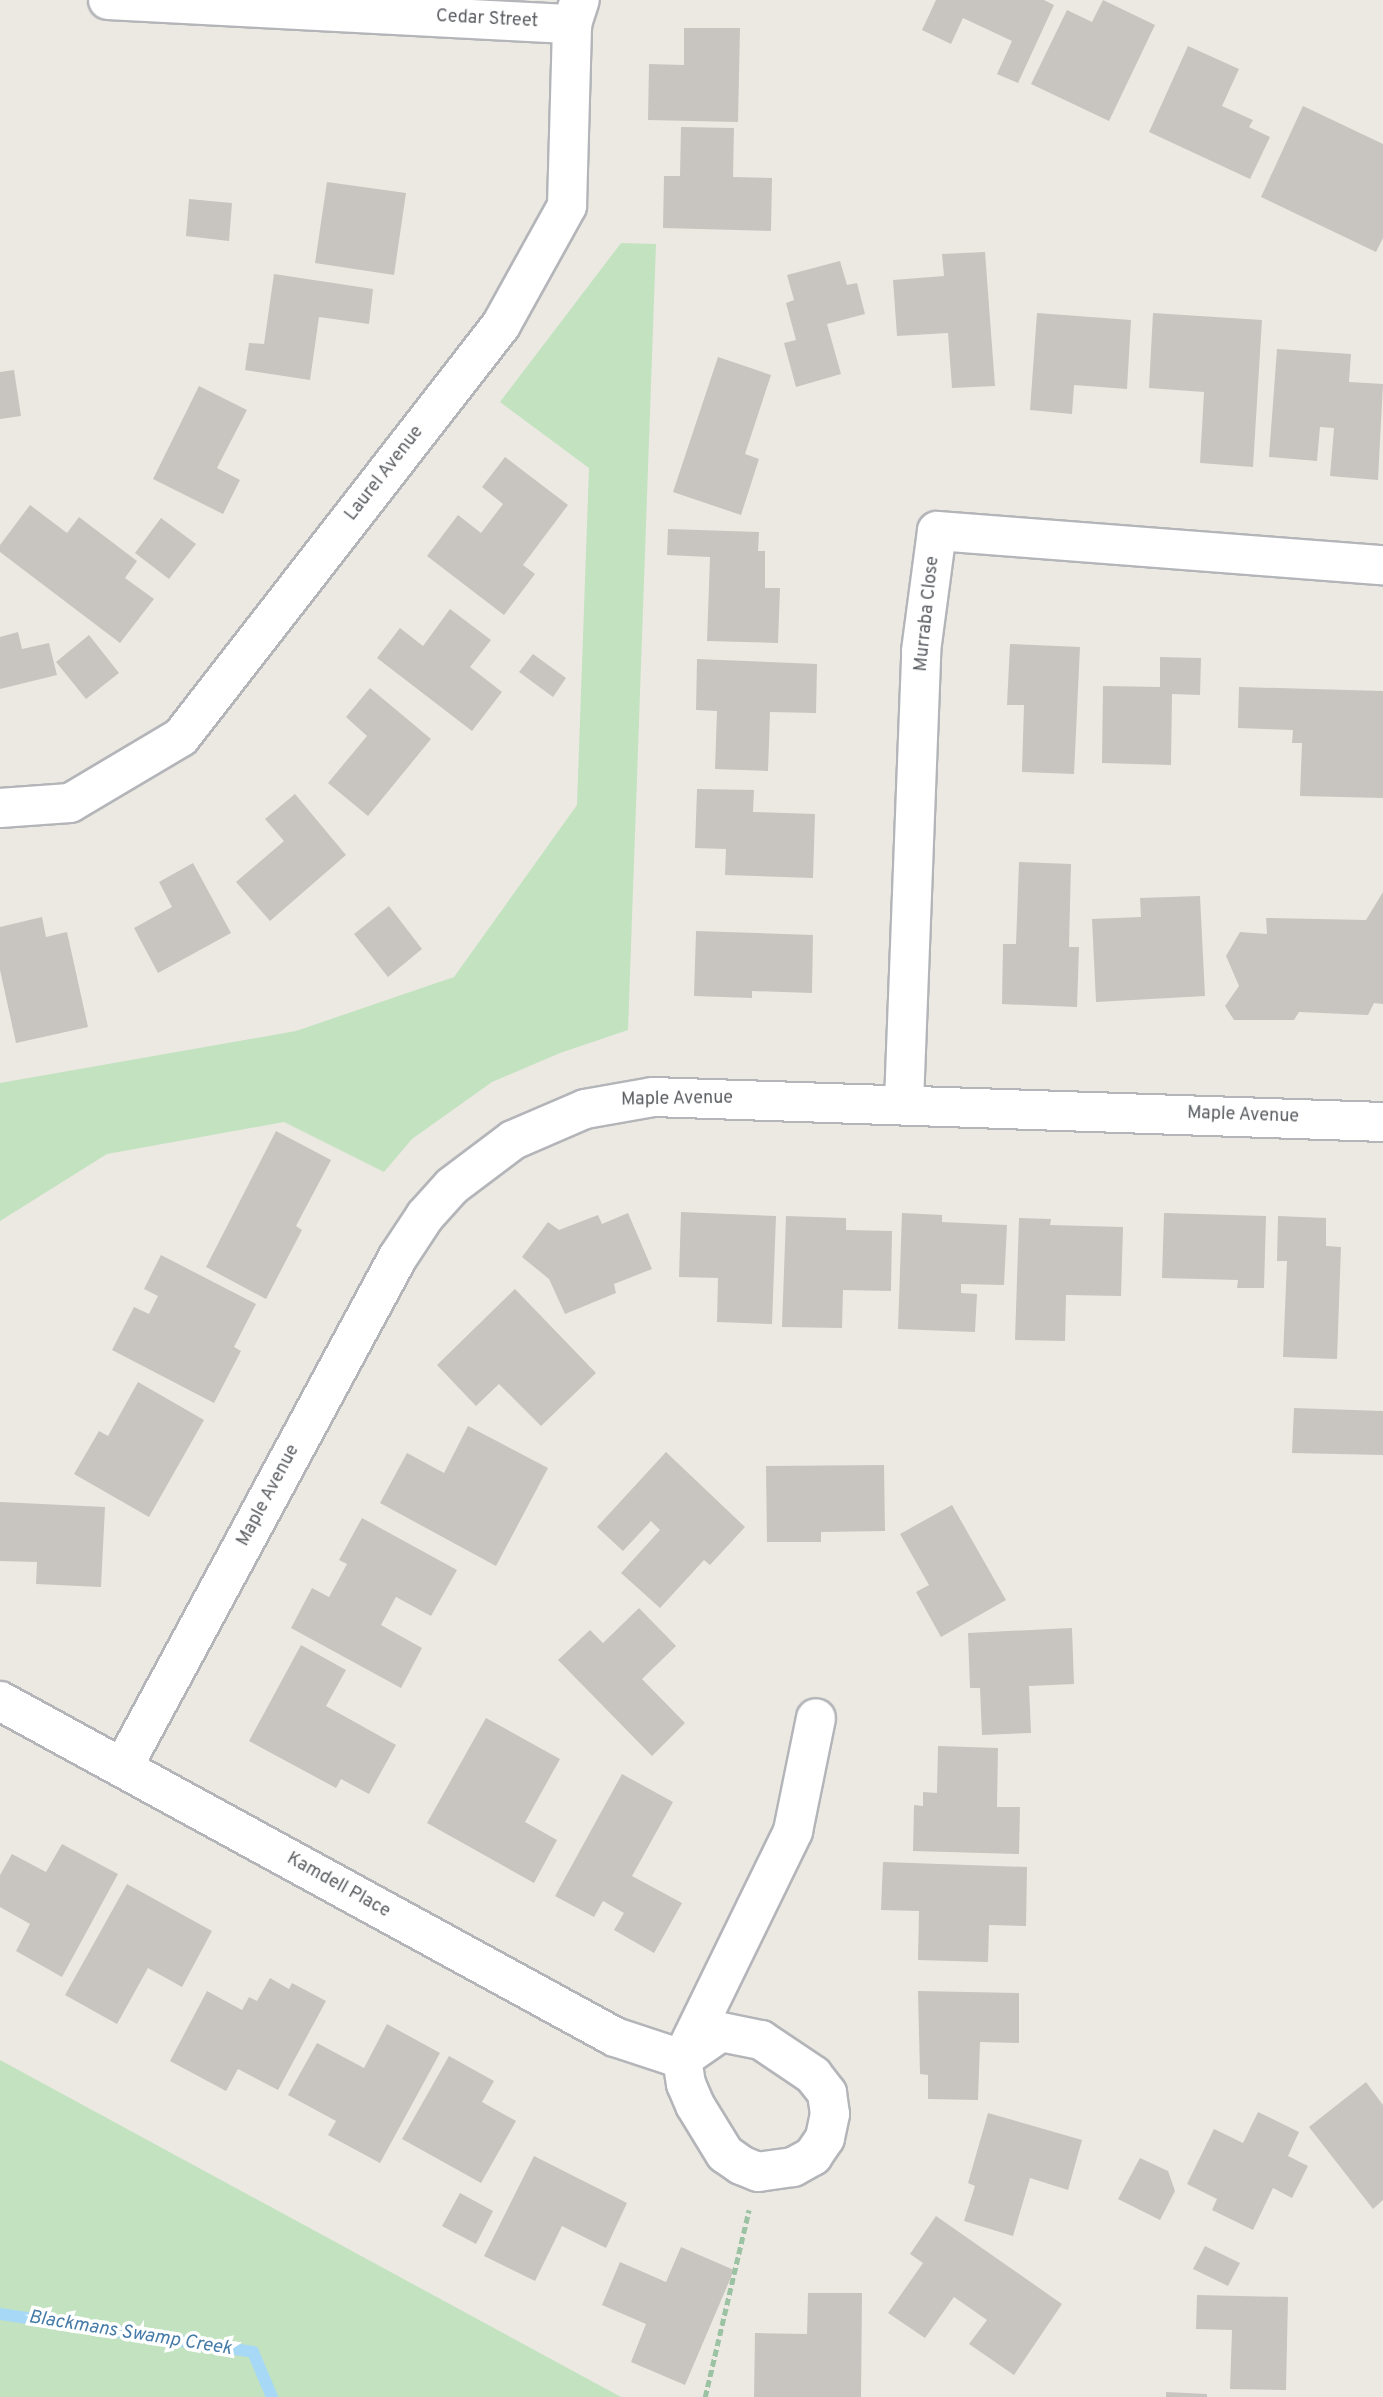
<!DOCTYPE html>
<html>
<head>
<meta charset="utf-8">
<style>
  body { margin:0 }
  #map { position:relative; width:1383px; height:2397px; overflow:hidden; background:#ece9e2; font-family:Overpass,sans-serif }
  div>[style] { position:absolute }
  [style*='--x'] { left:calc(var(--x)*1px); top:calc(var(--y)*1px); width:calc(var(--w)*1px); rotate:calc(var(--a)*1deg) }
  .green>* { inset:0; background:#c2e2c0 }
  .stream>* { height:12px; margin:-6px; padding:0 6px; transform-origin:6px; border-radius:6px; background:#a7d9f7 }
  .building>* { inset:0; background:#c8c4c0 }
  .path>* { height:4.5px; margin-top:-2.25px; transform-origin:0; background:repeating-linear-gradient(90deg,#9bc2a3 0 7px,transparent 0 10.5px) }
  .roads { filter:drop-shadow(2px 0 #b3b5b9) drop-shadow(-2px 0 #b3b5b9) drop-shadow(0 2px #b3b5b9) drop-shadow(0 -2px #b3b5b9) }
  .minor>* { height:38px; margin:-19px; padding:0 19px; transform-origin:19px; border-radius:19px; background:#fff }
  span { translate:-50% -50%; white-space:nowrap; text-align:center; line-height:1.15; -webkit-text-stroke:7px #fff; paint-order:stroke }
  .street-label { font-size:18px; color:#5b5e62 }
  .water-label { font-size:19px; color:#467ba7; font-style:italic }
</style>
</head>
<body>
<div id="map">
  <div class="green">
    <i style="clip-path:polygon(621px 243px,656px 244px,628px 1030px,560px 1053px,492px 1082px,412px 1139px,384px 1172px,284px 1122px,107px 1154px,0 1221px,0 1083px,296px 1031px,454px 977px,577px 805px,589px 468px,500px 402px)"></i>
    <i style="clip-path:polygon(0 2060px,621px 2397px,0 2397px)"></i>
  </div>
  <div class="stream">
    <i style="--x:0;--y:2314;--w:256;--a:8.5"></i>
    <i style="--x:253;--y:2352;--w:49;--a:67.1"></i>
  </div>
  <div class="building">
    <i style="clip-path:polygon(936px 0,1044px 0,1054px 5px,1018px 83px,997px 74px,1012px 41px,963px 18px,951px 44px,922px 30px)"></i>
    <i style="clip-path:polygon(1103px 0,1155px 25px,1109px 121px,1031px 84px,1067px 10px,1092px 22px)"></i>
    <i style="clip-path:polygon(684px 28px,740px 28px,738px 122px,648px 120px,649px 64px,684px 65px)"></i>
    <i style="clip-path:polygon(1188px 46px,1239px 69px,1222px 106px,1253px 120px,1249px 127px,1270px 137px,1250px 179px,1149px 132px)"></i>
    <i style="clip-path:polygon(1303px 106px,1383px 144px,1383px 238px,1376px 252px,1261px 197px)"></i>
    <i style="clip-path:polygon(681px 127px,734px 128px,733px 177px,772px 178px,771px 231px,663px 228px,664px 176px,680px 176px)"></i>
    <i style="clip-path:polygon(327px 182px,406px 193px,394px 275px,315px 263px)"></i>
    <i style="clip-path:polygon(189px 199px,232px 203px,229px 241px,186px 236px)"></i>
    <i style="clip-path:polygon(985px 252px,995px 386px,952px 388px,948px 333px,897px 336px,893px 280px,944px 276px,942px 254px)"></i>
    <i style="clip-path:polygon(840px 261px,847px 285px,857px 283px,865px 314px,827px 324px,841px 374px,796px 387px,784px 343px,796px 340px,786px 303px,794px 300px,787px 275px)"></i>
    <i style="clip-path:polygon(274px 274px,373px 289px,369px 324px,319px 317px,310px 380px,245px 370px,249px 343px,264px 344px)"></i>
    <i style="clip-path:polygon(1037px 313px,1131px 320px,1127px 389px,1074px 385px,1072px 414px,1030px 410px)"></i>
    <i style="clip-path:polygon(1153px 313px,1262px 320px,1253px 467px,1200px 463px,1204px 392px,1149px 388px)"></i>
    <i style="clip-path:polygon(1277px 349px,1351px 354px,1349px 382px,1383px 384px,1378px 480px,1330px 476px,1334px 428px,1320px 427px,1317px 461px,1269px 457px)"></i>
    <i style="clip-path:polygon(718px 357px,771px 375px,745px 454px,759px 459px,741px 515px,673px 492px)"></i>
    <i style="clip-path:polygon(14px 370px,21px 416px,0 419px,0 372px)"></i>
    <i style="clip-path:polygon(199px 386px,247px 410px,217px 468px,240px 480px,223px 514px,153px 479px)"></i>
    <i style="clip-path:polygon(505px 457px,568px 505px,523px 565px,535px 574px,504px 615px,427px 556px,458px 515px,481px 533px,503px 504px,482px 487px)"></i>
    <i style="clip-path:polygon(30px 505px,67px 533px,79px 517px,137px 561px,125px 578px,154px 599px,120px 643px,0 552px,0 545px)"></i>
    <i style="clip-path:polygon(161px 518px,196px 544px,169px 579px,135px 553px)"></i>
    <i style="clip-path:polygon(668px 529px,759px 532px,758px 551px,765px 551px,765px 588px,780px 588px,778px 643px,707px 641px,710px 557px,667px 555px)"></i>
    <i style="clip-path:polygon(450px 609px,491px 640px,470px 667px,502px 692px,472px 731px,377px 658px,400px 628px,423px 646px)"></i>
    <i style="clip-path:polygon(18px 632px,22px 649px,49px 643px,57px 675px,0 689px,0 637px)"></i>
    <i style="clip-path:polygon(89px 635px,119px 673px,86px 699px,56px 662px)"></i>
    <i style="clip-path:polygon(1010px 644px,1080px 647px,1074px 774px,1022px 772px,1024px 705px,1007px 705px)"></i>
    <i style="clip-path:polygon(533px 654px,566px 678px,553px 697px,519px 672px)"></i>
    <i style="clip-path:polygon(1160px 657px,1201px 658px,1200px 695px,1172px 694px,1171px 765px,1102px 763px,1103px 686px,1160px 687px)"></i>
    <i style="clip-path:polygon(697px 659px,817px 664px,816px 713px,770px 712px,768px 771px,715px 769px,717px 711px,696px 710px)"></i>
    <i style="clip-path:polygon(1239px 687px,1383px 691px,1383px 798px,1300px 796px,1302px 743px,1292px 743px,1293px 730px,1238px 728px)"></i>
    <i style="clip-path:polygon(370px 688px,431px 739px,368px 816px,328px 783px,367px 736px,346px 717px)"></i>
    <i style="clip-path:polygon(697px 789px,754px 790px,753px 812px,815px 814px,813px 878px,725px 875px,726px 849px,695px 848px)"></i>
    <i style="clip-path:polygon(295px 794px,346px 855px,270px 921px,236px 882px,284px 841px,265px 819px)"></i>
    <i style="clip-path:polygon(1019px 862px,1071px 864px,1069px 947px,1079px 947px,1077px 1007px,1002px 1004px,1003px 944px,1016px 944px)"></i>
    <i style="clip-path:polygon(193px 863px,231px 933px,158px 973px,134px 928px,172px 907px,159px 882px)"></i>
    <i style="clip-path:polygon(1383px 892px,1383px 1004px,1374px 1003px,1368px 1015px,1299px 1012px,1294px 1020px,1234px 1020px,1225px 1006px,1239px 986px,1226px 956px,1240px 932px,1267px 934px,1266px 918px,1366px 920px)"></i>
    <i style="clip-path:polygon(1200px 896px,1205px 996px,1096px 1002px,1092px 919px,1141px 917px,1140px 898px)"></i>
    <i style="clip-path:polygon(389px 906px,422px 949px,388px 977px,354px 934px)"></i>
    <i style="clip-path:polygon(42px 917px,46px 937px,67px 932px,88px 1027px,16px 1043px,0 970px,0 927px)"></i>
    <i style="clip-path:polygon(696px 931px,813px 935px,812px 993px,752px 991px,752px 998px,694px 996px)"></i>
    <i style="clip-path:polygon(276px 1131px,331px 1160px,296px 1226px,302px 1230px,266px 1299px,206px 1267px)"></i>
    <i style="clip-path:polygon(681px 1212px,776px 1216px,772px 1324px,717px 1322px,718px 1278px,679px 1277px)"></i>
    <i style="clip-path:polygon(628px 1213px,652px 1269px,614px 1284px,616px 1293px,565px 1314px,549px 1279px,522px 1257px,548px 1222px,559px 1230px,598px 1215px,602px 1224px)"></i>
    <i style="clip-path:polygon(902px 1213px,942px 1215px,942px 1222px,1007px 1225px,1004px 1285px,961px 1284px,961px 1293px,977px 1294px,975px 1332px,898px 1329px)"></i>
    <i style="clip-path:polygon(1164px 1213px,1266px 1216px,1264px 1288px,1237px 1288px,1238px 1280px,1162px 1278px)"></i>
    <i style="clip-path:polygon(786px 1216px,846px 1218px,846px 1230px,892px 1231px,891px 1291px,843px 1290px,842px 1328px,782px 1327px)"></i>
    <i style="clip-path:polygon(1278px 1216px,1326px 1218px,1326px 1246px,1341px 1247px,1337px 1359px,1283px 1357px,1287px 1261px,1277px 1261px)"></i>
    <i style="clip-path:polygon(1019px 1218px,1051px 1219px,1050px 1225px,1123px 1227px,1121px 1296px,1066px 1295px,1065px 1341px,1015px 1340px)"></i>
    <i style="clip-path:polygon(161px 1255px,256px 1304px,234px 1347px,241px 1351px,214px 1403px,112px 1350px,134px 1307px,149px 1314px,158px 1296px,144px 1289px)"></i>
    <i style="clip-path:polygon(515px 1289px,596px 1373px,541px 1426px,499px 1384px,476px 1406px,437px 1365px)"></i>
    <i style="clip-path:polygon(138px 1382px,204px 1420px,149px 1517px,74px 1474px,99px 1431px,108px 1436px)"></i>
    <i style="clip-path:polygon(1294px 1408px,1383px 1411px,1383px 1455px,1292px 1453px)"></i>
    <i style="clip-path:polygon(468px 1426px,548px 1468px,496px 1566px,380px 1503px,407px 1453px,444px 1473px)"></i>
    <i style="clip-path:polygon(666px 1452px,745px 1527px,710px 1565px,704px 1560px,660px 1608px,621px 1573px,660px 1530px,651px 1521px,623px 1551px,597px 1527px)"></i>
    <i style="clip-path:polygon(884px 1465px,885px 1531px,821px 1532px,821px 1542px,767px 1542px,766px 1466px)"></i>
    <i style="clip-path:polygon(0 1502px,105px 1507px,101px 1587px,36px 1584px,37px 1562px,0 1561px)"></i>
    <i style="clip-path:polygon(952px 1505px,1006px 1600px,941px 1637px,916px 1592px,929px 1585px,900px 1534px)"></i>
    <i style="clip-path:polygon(362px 1518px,457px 1570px,431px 1616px,396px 1597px,381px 1625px,422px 1648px,401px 1688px,291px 1628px,312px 1588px,329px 1597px,347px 1564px,339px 1560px)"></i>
    <i style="clip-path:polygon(639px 1608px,676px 1646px,642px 1679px,685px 1723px,652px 1756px,558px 1660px,590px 1630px,603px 1643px)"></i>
    <i style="clip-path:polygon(1072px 1628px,1074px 1684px,1029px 1686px,1031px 1733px,982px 1735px,980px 1688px,970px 1688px,968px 1633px)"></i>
    <i style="clip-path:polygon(301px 1645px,346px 1670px,326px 1706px,396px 1745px,369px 1794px,341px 1779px,336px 1788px,249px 1741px)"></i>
    <i style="clip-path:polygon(486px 1718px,560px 1759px,525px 1822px,557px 1840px,534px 1883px,427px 1823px)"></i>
    <i style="clip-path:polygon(938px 1746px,998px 1748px,997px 1807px,1020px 1807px,1019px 1854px,913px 1851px,914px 1805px,923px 1806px,923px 1792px,937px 1793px)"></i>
    <i style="clip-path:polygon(622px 1774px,673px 1802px,632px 1876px,682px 1903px,654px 1953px,614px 1930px,624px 1913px,603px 1901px,594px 1917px,555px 1896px)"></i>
    <i style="clip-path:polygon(62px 1844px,118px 1874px,62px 1977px,16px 1951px,30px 1924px,0 1907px,0 1875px,12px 1854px,46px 1872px)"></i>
    <i style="clip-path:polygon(883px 1862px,1027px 1867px,1026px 1926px,989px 1925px,988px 1962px,918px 1960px,919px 1911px,881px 1910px)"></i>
    <i style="clip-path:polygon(127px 1884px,212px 1931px,182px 1987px,148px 1968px,117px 2024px,65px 1995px)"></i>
    <i style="clip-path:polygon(270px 1978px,289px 1989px,292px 1983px,326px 2001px,278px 2090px,238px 2069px,226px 2091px,170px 2061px,207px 1991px,242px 2010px,249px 1997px,257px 2001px)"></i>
    <i style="clip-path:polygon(918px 1991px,1019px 1993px,1019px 2043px,980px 2042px,978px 2100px,928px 2099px,928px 2075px,920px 2074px)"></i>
    <i style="clip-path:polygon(387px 2024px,440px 2053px,380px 2163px,328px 2135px,336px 2121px,288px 2095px,317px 2043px,364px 2068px)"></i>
    <i style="clip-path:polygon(449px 2056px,494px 2081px,482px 2102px,516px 2121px,481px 2183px,402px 2139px)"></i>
    <i style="clip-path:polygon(1366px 2082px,1383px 2105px,1383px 2200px,1373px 2209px,1309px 2127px)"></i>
    <i style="clip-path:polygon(1258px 2112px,1299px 2132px,1288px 2156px,1308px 2166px,1292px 2198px,1273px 2188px,1253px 2230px,1212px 2210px,1217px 2199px,1187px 2184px,1214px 2129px,1243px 2143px)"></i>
    <i style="clip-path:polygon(988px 2113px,1082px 2140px,1068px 2190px,1030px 2178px,1013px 2236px,964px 2221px,975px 2186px,968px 2183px)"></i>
    <i style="clip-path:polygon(534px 2156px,627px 2203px,606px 2248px,562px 2226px,535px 2281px,484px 2256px)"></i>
    <i style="clip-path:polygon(1140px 2158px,1168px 2171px,1175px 2191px,1160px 2220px,1118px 2199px)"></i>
    <i style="clip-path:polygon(460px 2193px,493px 2211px,476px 2244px,442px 2226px)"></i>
    <i style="clip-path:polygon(936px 2216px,1062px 2304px,1014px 2375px,969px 2344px,987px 2320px,954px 2297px,925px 2338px,888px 2313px,923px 2263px,910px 2254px)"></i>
    <i style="clip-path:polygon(1205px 2246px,1240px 2263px,1228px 2286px,1193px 2269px)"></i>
    <i style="clip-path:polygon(681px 2247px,734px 2270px,685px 2385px,631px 2362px,646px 2324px,602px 2305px,620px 2262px,666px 2282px)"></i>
    <i style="clip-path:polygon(808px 2293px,862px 2293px,861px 2397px,754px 2397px,755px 2333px,807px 2334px)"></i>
    <i style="clip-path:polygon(1197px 2295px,1288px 2297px,1286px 2390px,1230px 2389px,1232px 2330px,1196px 2329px)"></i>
    <i style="clip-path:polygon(1166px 2392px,1207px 2394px,1207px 2397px,1166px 2397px)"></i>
  </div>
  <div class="path">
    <i style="--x:705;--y:2397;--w:192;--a:-76.8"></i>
  </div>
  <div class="roads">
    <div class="minor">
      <i style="--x:108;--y:0;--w:465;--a:3"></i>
      <i style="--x:0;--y:808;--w:70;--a:-4.1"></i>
      <i style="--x:70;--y:803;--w:129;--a:-30.7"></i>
      <i style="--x:181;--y:737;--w:522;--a:-52.16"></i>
      <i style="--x:501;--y:325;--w:136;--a:-61"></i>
      <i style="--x:567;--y:206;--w:182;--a:-88.4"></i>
      <i style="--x:572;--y:24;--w:25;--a:-72"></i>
      <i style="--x:904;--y:1102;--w:451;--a:-87.8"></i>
      <i style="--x:921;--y:651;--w:121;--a:-82.4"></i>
      <i style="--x:937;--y:531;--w:447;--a:4.4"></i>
      <i style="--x:0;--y:1701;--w:701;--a:28.65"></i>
      <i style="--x:615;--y:2037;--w:71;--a:18.2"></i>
      <i style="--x:123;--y:1767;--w:579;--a:-61.67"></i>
      <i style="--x:398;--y:1257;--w:49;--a:-56.6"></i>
      <i style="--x:425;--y:1216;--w:40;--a:-48"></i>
      <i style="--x:452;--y:1186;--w:76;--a:-37"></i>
      <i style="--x:513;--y:1140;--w:78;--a:-23.3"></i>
      <i style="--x:585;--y:1109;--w:69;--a:-10"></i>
      <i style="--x:653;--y:1097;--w:730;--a:1.96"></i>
      <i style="--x:682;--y:2059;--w:47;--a:-34.7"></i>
      <i style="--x:721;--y:2032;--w:41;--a:11.3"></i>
      <i style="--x:761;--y:2040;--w:63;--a:33.9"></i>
      <i style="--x:813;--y:2075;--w:23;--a:52"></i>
      <i style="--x:827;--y:2093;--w:21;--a:82"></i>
      <i style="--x:830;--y:2114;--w:25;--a:102"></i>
      <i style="--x:825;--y:2138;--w:22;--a:124"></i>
      <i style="--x:813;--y:2156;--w:23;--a:151"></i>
      <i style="--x:793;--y:2167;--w:35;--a:172"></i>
      <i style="--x:758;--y:2172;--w:18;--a:-158"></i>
      <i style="--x:741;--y:2165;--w:19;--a:-145"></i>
      <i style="--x:725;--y:2154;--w:57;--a:-121.5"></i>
      <i style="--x:695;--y:2105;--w:23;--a:-113"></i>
      <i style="--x:686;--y:2084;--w:25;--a:-99"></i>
      <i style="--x:682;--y:2059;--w:254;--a:-64"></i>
      <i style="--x:793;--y:1831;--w:115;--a:-78.5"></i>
    </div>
  </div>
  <div class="street-label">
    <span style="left:487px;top:20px;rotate:3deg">Cedar Street</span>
    <span style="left:385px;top:474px;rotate:-52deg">Laurel Avenue</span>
    <span style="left:928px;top:614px;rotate:-84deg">Murraba Close</span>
    <span style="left:677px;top:1100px;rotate:-1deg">Maple Avenue</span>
    <span style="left:1243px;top:1116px;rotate:2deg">Maple Avenue</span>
    <span style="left:269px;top:1496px;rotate:-62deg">Maple Avenue</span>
    <span style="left:338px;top:1886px;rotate:29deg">Kamdell Place</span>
  </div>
  <div class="water-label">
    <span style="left:130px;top:2334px;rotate:9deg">Blackmans Swamp Creek</span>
  </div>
</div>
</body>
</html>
